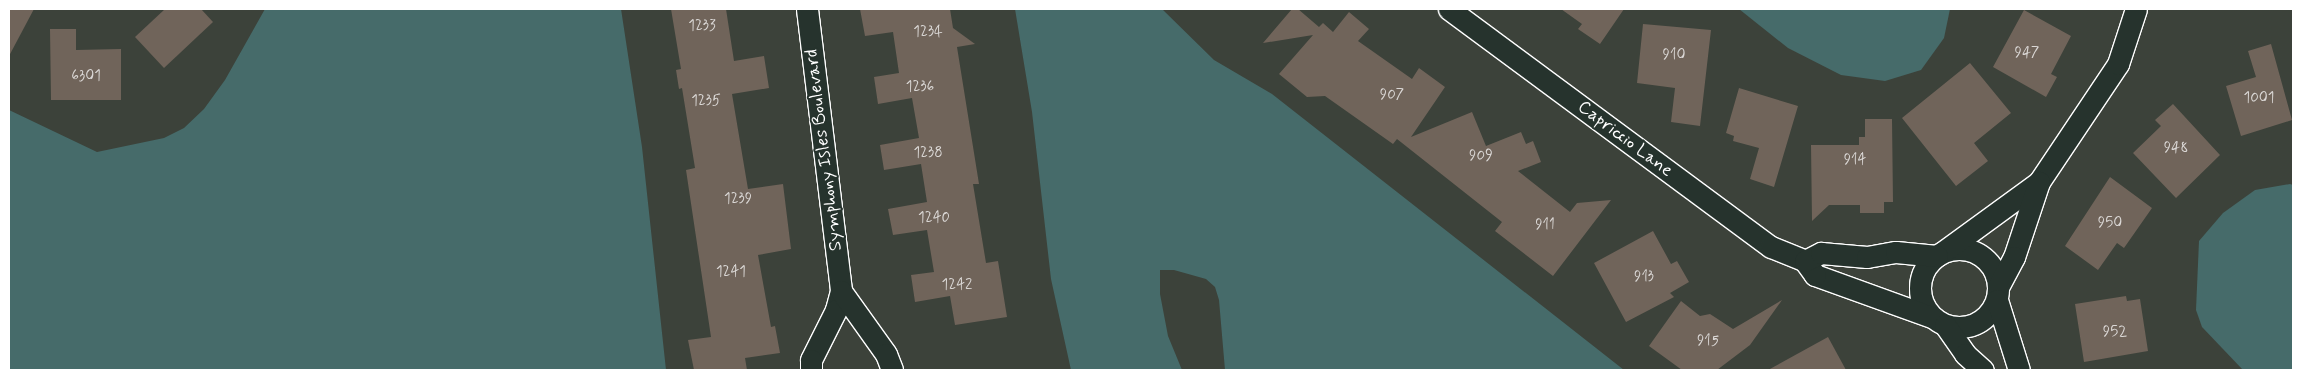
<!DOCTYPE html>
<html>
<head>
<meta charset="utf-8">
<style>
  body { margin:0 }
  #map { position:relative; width:2302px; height:379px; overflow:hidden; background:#3c423a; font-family:Mynerve,sans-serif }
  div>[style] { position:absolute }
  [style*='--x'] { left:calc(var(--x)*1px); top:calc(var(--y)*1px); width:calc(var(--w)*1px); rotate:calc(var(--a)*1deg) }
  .water>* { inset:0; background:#466b6a }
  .building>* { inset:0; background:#70645a }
  .roads { filter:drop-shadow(1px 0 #fff) drop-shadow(-1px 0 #fff) drop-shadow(0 1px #fff) drop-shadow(0 -1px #fff) }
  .street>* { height:21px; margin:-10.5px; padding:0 10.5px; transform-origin:10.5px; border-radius:10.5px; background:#26332d }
  .street>.ring { margin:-10.5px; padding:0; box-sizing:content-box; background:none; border:21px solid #26332d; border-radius:50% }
  span { translate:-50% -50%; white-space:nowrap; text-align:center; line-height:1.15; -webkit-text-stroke:4px #26332d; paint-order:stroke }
  .number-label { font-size:15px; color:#dbd8d6 }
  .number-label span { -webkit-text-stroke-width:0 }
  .street-label { font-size:18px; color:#fff }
  .frame { position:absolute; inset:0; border:10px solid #fff; pointer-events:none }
</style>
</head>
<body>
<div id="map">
  <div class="water">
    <i style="clip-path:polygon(265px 9px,621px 9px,642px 147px,666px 370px,9px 370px,9px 110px,97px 152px,164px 138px,184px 128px,204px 109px,225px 80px)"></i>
    <i style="clip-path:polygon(1015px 9px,1162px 9px,1214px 60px,1272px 94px,1624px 370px,1225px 370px,1219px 300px,1215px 287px,1206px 279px,1174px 270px,1160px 270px,1160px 294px,1168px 336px,1182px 370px,1071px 370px,1051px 279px,1032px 112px)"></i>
    <i style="clip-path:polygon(1739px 9px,1950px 9px,1944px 38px,1921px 70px,1885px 81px,1841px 75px,1788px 48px)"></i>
    <i style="clip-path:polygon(2290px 184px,2293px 185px,2293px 370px,2243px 370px,2202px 327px,2196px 310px,2199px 241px,2223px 213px,2255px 190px)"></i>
  </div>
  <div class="building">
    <i style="clip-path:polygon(9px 9px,34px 9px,9px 56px)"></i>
    <i style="clip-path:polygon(165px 9px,201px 9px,213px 22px,164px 68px,135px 37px)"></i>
    <i style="clip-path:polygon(671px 9px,726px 9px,734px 61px,764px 56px,769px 88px,732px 94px,748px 189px,783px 184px,791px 249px,758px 255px,771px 327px,775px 326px,780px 353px,745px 358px,747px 370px,694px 370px,688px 340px,711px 337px,686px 170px,695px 168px,682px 88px,679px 89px,676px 70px,681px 69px)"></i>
    <i style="clip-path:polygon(860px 9px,950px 9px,953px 28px,975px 44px,957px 47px,979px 184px,973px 184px,986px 263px,998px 261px,1007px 317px,955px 325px,950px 296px,915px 302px,911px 275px,934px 272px,927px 230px,893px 235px,888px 209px,927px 202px,921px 164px,884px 170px,880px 145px,919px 138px,912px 98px,878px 104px,874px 77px,899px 73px,893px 32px,865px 36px)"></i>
    <i style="clip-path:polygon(1292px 9px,1298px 9px,1319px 27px,1323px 23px,1333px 32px,1349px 12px,1369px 29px,1358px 41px,1412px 79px,1419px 68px,1445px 87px,1411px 137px,1472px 112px,1486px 146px,1521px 132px,1526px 144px,1533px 141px,1541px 162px,1518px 171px,1570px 212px,1577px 203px,1611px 200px,1553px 276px,1495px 231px,1502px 222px,1397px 139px,1393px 144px,1325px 96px,1307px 97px,1279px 74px,1313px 35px,1263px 43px)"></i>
    <i style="clip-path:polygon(1561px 9px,1624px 9px,1600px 44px,1578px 29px,1582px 24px)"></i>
    <i style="clip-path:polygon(2024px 10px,2071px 36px,2051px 74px,2057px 77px,2046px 97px,1993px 67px)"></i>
    <i style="clip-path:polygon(1643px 24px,1711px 30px,1700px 126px,1671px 122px,1675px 88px,1637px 83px)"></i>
    <i style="clip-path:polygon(50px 29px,76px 29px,76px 50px,121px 49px,121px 100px,51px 100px)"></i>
    <i style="clip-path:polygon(2271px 44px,2292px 120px,2241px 136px,2226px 86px,2256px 77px,2248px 51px)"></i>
    <i style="clip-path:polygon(1970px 63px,2011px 113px,1974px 143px,1988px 161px,1956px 186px,1902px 118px)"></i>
    <i style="clip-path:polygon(1739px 88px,1798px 106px,1774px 187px,1750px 179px,1759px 148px,1733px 141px,1734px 136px,1726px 133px)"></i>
    <i style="clip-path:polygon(2173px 104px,2220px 155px,2176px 198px,2133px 153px,2161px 126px,2155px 120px)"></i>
    <i style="clip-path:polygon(1865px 119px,1892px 119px,1893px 202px,1884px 202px,1884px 213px,1860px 213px,1860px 205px,1829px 205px,1812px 221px,1811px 145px,1859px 145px,1859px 137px,1865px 137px)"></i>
    <i style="clip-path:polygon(2110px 177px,2152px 208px,2124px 248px,2117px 243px,2098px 270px,2065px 246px)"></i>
    <i style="clip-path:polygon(1653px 231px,1671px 264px,1677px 261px,1689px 282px,1670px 293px,1674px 297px,1626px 322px,1594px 263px)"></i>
    <i style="clip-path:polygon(2126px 296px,2127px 301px,2140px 299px,2148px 351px,2084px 362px,2075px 304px)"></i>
    <i style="clip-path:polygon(1782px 300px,1750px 345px,1717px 370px,1682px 370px,1649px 346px,1681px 301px,1700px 316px,1710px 314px,1733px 329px)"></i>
    <i style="clip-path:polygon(1828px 337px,1846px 370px,1768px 370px)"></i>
  </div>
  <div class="roads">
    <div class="street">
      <i style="--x:807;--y:9;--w:284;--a:83.1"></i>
      <i style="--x:841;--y:291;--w:20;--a:105"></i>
      <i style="--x:836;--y:310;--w:56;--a:116.6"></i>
      <i style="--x:811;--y:360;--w:10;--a:90"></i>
      <i style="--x:1449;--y:9;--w:400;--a:36.5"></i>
      <i style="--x:1771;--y:247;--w:37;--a:22"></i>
      <i style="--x:2039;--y:182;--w:142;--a:-56.2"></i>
      <i style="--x:2118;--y:64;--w:58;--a:-71.9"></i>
      <i class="ring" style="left:1920px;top:249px;width:57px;height:57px"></i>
      <i style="--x:1943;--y:252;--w:119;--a:-36.1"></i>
      <i style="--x:2039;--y:182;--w:79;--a:108.4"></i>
      <i style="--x:2014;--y:257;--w:34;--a:118"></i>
      <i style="--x:841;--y:291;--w:77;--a:54.5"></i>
      <i style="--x:886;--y:354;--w:17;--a:69"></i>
      <i style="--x:1997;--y:300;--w:73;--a:72.6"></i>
      <i style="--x:1934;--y:318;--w:127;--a:-160.1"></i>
      <i style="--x:1815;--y:275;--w:17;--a:-126"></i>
      <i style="--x:1805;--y:261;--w:18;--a:-27"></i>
      <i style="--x:1821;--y:253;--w:46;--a:5"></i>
      <i style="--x:1867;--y:257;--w:29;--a:-10"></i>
      <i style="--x:1896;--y:252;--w:41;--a:5.6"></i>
      <i style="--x:1945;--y:325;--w:35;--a:55"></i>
      <i style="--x:1965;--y:354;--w:24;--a:42"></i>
    </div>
  </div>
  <div class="number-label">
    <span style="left:702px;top:27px">1233</span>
    <span style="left:928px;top:33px">1234</span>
    <span style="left:2027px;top:54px">947</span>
    <span style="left:1674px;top:56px">910</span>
    <span style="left:86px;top:77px">6301</span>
    <span style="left:920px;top:88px">1236</span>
    <span style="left:1392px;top:96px">907</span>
    <span style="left:2259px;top:99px">1001</span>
    <span style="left:706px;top:102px">1235</span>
    <span style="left:2176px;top:149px">948</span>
    <span style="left:928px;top:154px">1238</span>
    <span style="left:1481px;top:157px">909</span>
    <span style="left:1855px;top:161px">914</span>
    <span style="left:738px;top:200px">1239</span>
    <span style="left:934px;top:219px">1240</span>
    <span style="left:2110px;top:224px">950</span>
    <span style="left:1545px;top:226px">911</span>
    <span style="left:731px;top:273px">1241</span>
    <span style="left:1644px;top:278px">913</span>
    <span style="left:957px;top:286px">1242</span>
    <span style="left:2115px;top:333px">952</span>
    <span style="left:1708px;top:342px">915</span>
  </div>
  <div class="street-label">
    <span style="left:1625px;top:139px;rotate:37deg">Capriccio Lane</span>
    <span style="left:824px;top:150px;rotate:-97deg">Symphony Isles Boulevard</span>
  </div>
  <div class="frame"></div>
</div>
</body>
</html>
